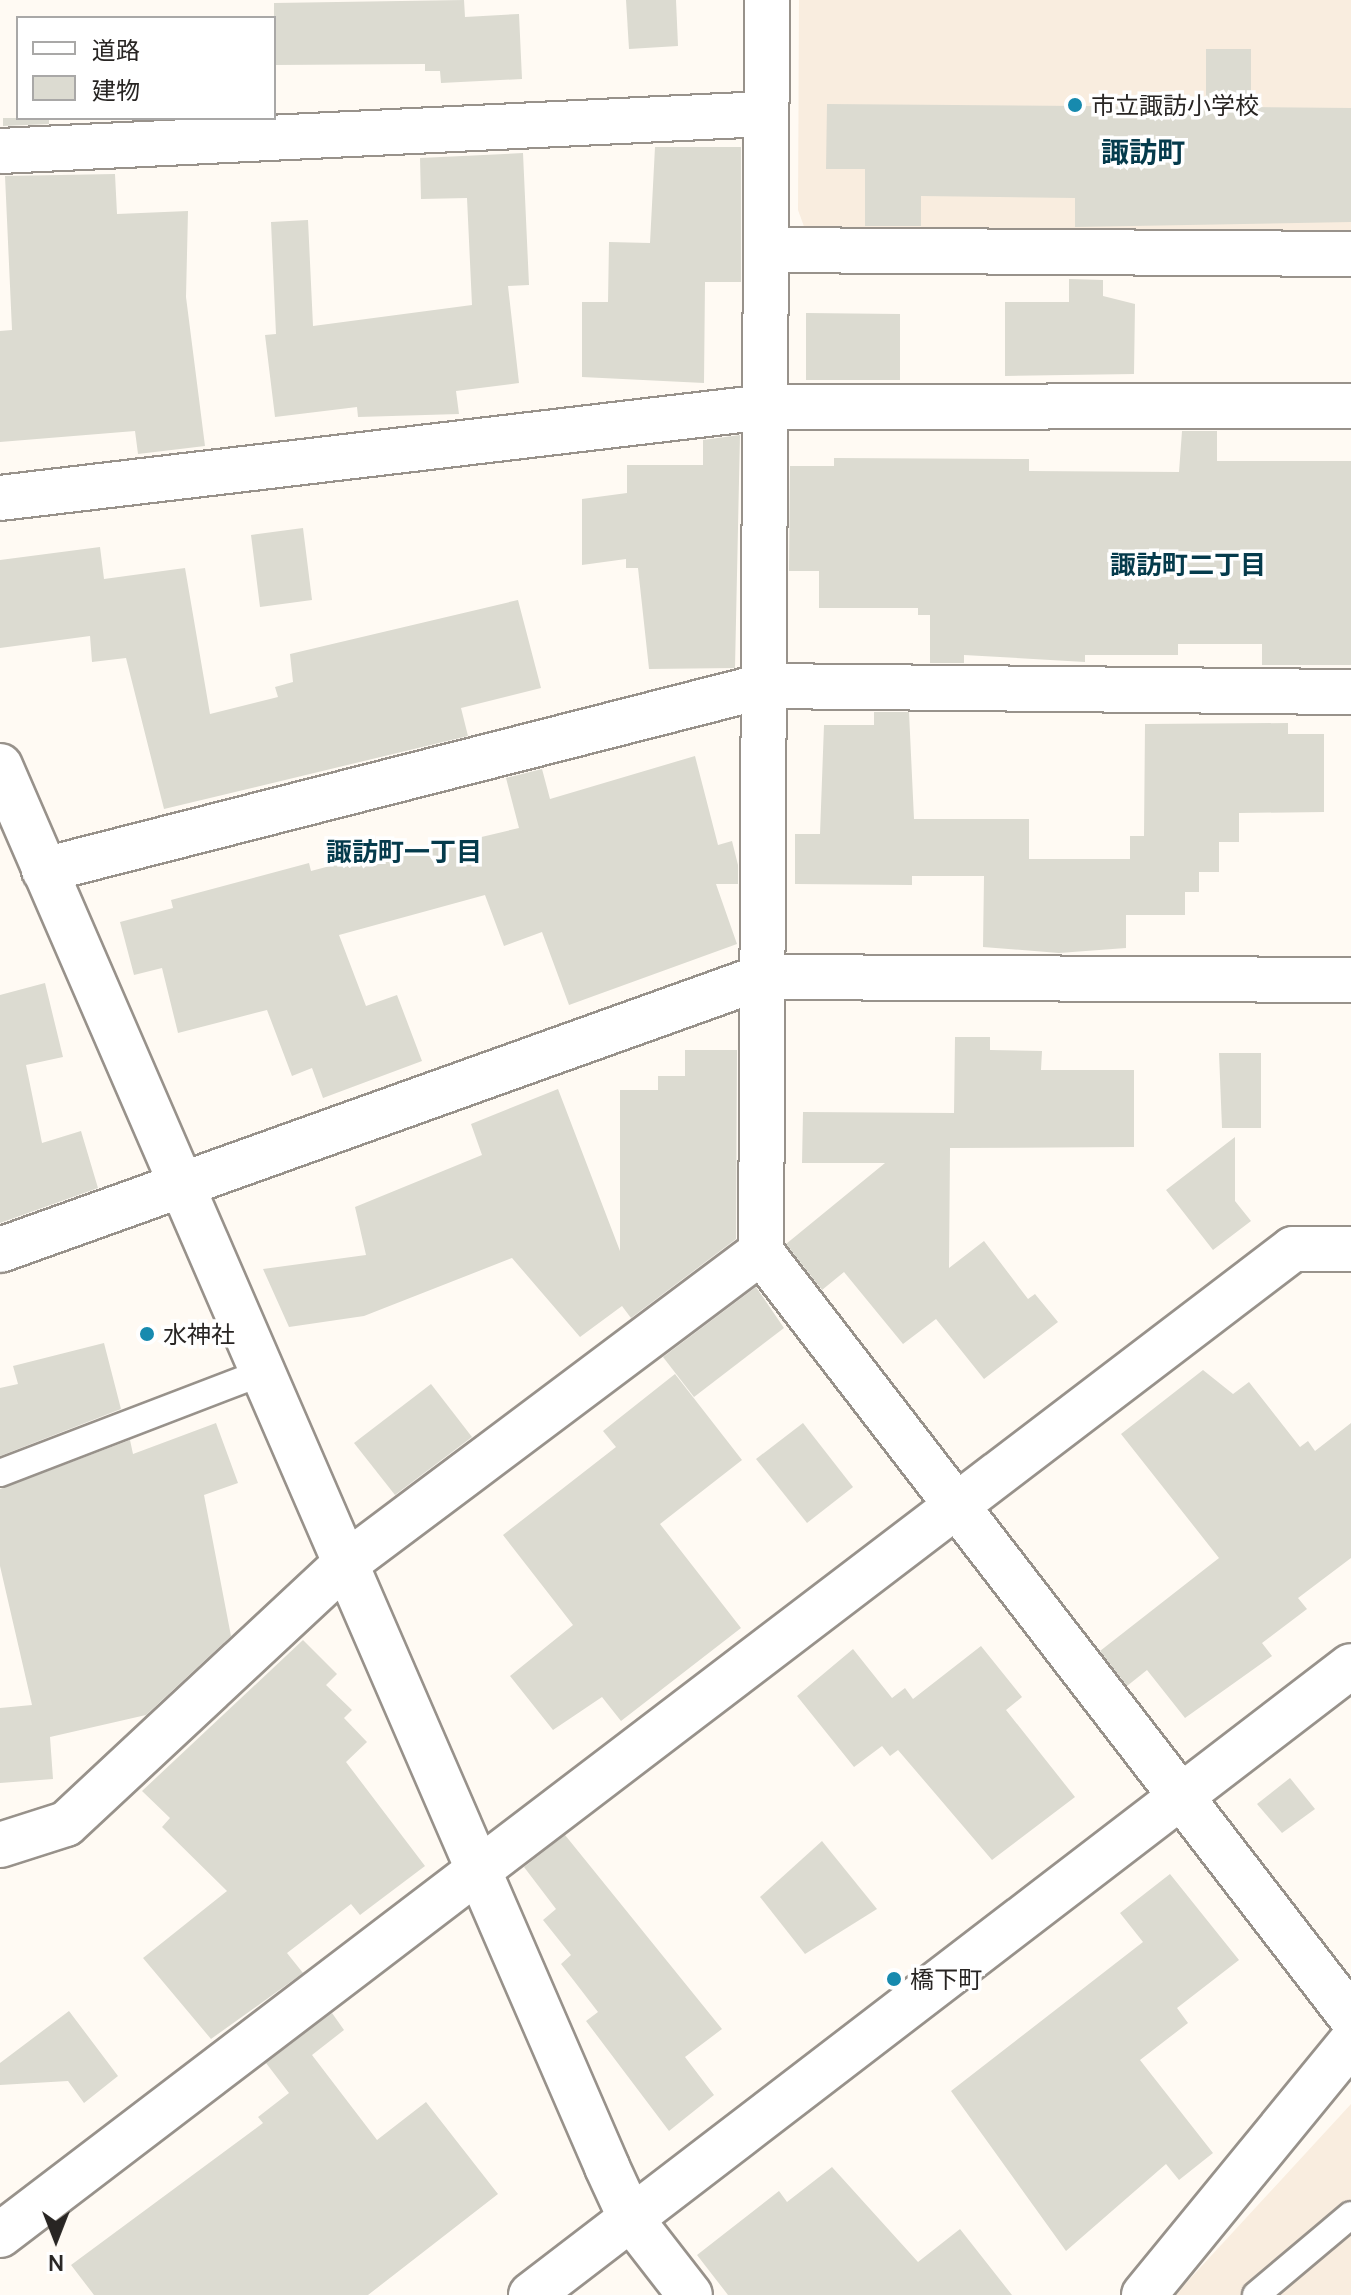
<!DOCTYPE html>
<html>
<head>
<meta charset="utf-8">
<style>
  body { margin:0 }
  #map { position:relative; width:1351px; height:2295px; overflow:hidden; background:#fffaf3; font-family:Manrope,"Noto Sans JP",sans-serif }
  div>[style] { position:absolute }
  [style*='--x'] { left:calc(var(--x)*1px); top:calc(var(--y)*1px); width:calc(var(--w)*1px); rotate:calc(var(--a)*1deg) }
  .built>* { inset:0; background:#f9eddf }
  .building>* { inset:0; background:#dcdbd1 }
  .roads { filter:drop-shadow(2px 0 #98928b) drop-shadow(-2px 0 #98928b) drop-shadow(0 2px #98928b) drop-shadow(0 -2px #98928b) }
  .lane>* { height:26px; margin:-13px; padding:0 13px; transform-origin:13px; border-radius:13px; background:#fff }
  .street>* { height:44px; margin:-22px; padding:0 22px; transform-origin:22px; border-radius:22px; background:#fff }
  .secondary>* { height:44px; margin:-22px; padding:0 22px; transform-origin:22px; border-radius:22px; background:#fff }
  .dots>* { width:22px; height:22px; translate:-50% -50%; box-sizing:border-box; border:4px solid #fff; border-radius:50% }
  span { translate:-50% -50%; white-space:nowrap; text-align:center; line-height:1.15; -webkit-text-stroke:7px #fff; paint-order:stroke }
  .poi-label { font-size:24px; color:#282523 }
  .left { translate:0 -50%; text-align:left }
  .neighbourhood-label { font-size:26px; color:#053b4c; font-weight:700 }
  .quarter-label { font-size:28px; color:#053b4c; font-weight:700 }
  .legend { position:absolute; left:16px; top:16px; width:260px; height:104px; box-sizing:border-box; background:#fff; border:2px solid #a9a8a7; margin:0; padding:10px 14px; list-style:none; font-size:24px; color:#282523 }
  .legend li { display:flex; align-items:center; gap:16px; height:40px }
  .legend b { width:40px; border:2px solid #a9a8a7 }
  .north { position:absolute; left:16px; top:2199px; width:80px; height:80px; -webkit-text-stroke:6px #fff; paint-order:stroke; rotate:180deg; font-size:22px; font-weight:700; line-height:32px; text-align:center; color:#282523 }
  .north::after { content:''; display:block; margin:auto; width:28px; height:36px; background:#282523; clip-path:polygon(50% 0,100% 100%,50% 72%,0 100%) }
</style>
</head>
<body>
<div id="map">
  <div class="built">
    <i style="clip-path:polygon(799px 0,1351px 0,1351px 238px,806px 232px,798px 210px)"></i>
    <i style="clip-path:polygon(1351px 2104px,1351px 2295px,1175px 2295px)"></i>
  </div>
  <div class="building">
    <i style="clip-path:polygon(464px 0,465px 17px,519px 14px,522px 79px,441px 83px,440px 71px,425px 71px,425px 64px,274px 65px,274px 3px)"></i>
    <i style="clip-path:polygon(626px 0,676px 0,678px 46px,629px 49px)"></i>
    <i style="clip-path:polygon(1206px 49px,1251px 49px,1251px 107px,1351px 108px,1351px 222px,1075px 227px,1075px 198px,921px 196px,921px 226px,865px 226px,865px 169px,826px 169px,827px 104px,1206px 107px)"></i>
    <i style="clip-path:polygon(3px 118px,49px 118px,49px 124px,3px 126px)"></i>
    <i style="clip-path:polygon(655px 147px,741px 147px,741px 282px,705px 282px,704px 383px,582px 377px,582px 302px,608px 302px,609px 242px,650px 243px)"></i>
    <i style="clip-path:polygon(523px 153px,529px 285px,508px 286px,519px 383px,456px 391px,459px 414px,358px 417px,357px 407px,275px 417px,265px 335px,276px 334px,271px 222px,308px 220px,313px 326px,472px 305px,467px 198px,421px 199px,420px 158px)"></i>
    <i style="clip-path:polygon(115px 174px,117px 214px,188px 211px,186px 297px,205px 446px,138px 454px,135px 431px,0 442px,0 331px,12px 330px,5px 176px)"></i>
    <i style="clip-path:polygon(1069px 279px,1103px 280px,1103px 296px,1135px 304px,1134px 374px,1005px 376px,1005px 302px,1069px 302px)"></i>
    <i style="clip-path:polygon(806px 313px,900px 314px,900px 380px,806px 380px)"></i>
    <i style="clip-path:polygon(1182px 431px,1217px 431px,1217px 461px,1351px 461px,1351px 665px,1262px 665px,1262px 644px,1178px 644px,1178px 655px,1085px 655px,1085px 662px,964px 655px,964px 663px,930px 663px,930px 615px,918px 615px,918px 608px,819px 608px,819px 571px,789px 571px,790px 466px,834px 466px,834px 458px,1029px 459px,1029px 471px,1179px 472px)"></i>
    <i style="clip-path:polygon(740px 435px,735px 668px,649px 669px,638px 568px,626px 568px,626px 559px,582px 565px,582px 499px,627px 493px,627px 465px,703px 465px,703px 440px)"></i>
    <i style="clip-path:polygon(303px 528px,312px 600px,260px 607px,251px 535px)"></i>
    <i style="clip-path:polygon(100px 547px,104px 579px,185px 568px,210px 714px,278px 697px,275px 687px,293px 682px,290px 654px,518px 600px,541px 688px,461px 708px,468px 736px,164px 809px,126px 658px,92px 662px,90px 636px,0 648px,0 560px)"></i>
    <i style="clip-path:polygon(874px 712px,909px 712px,914px 819px,1029px 819px,1029px 859px,1130px 859px,1130px 836px,1144px 836px,1145px 724px,1288px 723px,1288px 734px,1324px 734px,1324px 812px,1239px 813px,1239px 842px,1219px 842px,1219px 872px,1199px 872px,1199px 892px,1185px 892px,1185px 915px,1126px 915px,1126px 948px,1059px 953px,983px 947px,984px 876px,912px 876px,912px 885px,795px 884px,795px 834px,820px 834px,824px 725px,874px 725px)"></i>
    <i style="clip-path:polygon(695px 756px,718px 845px,732px 841px,738px 865px,738px 884px,716px 884px,737px 944px,569px 1005px,542px 932px,504px 946px,485px 895px,339px 935px,366px 1006px,397px 995px,422px 1061px,323px 1098px,312px 1068px,292px 1076px,267px 1010px,178px 1033px,162px 968px,134px 975px,120px 922px,173px 908px,171px 900px,309px 863px,311px 871px,398px 848px,401px 856px,519px 828px,506px 778px,542px 769px,550px 799px)"></i>
    <i style="clip-path:polygon(45px 983px,63px 1057px,26px 1065px,42px 1143px,81px 1131px,98px 1188px,0 1223px,0 995px)"></i>
    <i style="clip-path:polygon(955px 1037px,990px 1037px,990px 1050px,1042px 1051px,1041px 1070px,1134px 1070px,1134px 1147px,950px 1148px,949px 1268px,984px 1241px,1028px 1299px,1035px 1294px,1058px 1322px,984px 1379px,936px 1319px,903px 1344px,844px 1272px,822px 1290px,786px 1244px,885px 1163px,802px 1163px,803px 1112px,954px 1113px)"></i>
    <i style="clip-path:polygon(685px 1050px,737px 1050px,736px 1239px,631px 1318px,622px 1306px,580px 1337px,512px 1258px,364px 1316px,289px 1327px,263px 1269px,366px 1255px,355px 1207px,482px 1155px,471px 1124px,558px 1089px,620px 1251px,620px 1090px,658px 1090px,658px 1076px,685px 1076px)"></i>
    <i style="clip-path:polygon(1219px 1053px,1261px 1053px,1261px 1128px,1222px 1128px)"></i>
    <i style="clip-path:polygon(1235px 1137px,1235px 1201px,1251px 1221px,1213px 1250px,1166px 1190px)"></i>
    <i style="clip-path:polygon(756px 1287px,784px 1328px,694px 1397px,663px 1357px)"></i>
    <i style="clip-path:polygon(104px 1343px,121px 1409px,0 1456px,0 1388px,18px 1384px,13px 1366px)"></i>
    <i style="clip-path:polygon(1203px 1370px,1233px 1394px,1249px 1382px,1300px 1447px,1308px 1441px,1315px 1451px,1351px 1423px,1351px 1558px,1298px 1598px,1307px 1609px,1262px 1643px,1272px 1656px,1185px 1718px,1147px 1670px,1127px 1686px,1100px 1651px,1219px 1558px,1121px 1434px)"></i>
    <i style="clip-path:polygon(675px 1374px,742px 1460px,660px 1524px,741px 1628px,621px 1721px,602px 1697px,553px 1730px,510px 1676px,573px 1625px,503px 1535px,616px 1447px,603px 1431px)"></i>
    <i style="clip-path:polygon(431px 1384px,472px 1437px,395px 1495px,354px 1443px)"></i>
    <i style="clip-path:polygon(216px 1423px,238px 1483px,204px 1495px,231px 1636px,146px 1715px,50px 1737px,53px 1779px,0 1783px,0 1708px,32px 1705px,0 1566px,0 1489px,130px 1440px,133px 1454px)"></i>
    <i style="clip-path:polygon(803px 1423px,853px 1487px,807px 1523px,756px 1459px)"></i>
    <i style="clip-path:polygon(303px 1640px,337px 1674px,326px 1685px,352px 1710px,344px 1718px,367px 1742px,346px 1762px,425px 1866px,360px 1915px,351px 1904px,287px 1953px,303px 1973px,211px 2039px,143px 1958px,227px 1891px,162px 1827px,170px 1818px,142px 1791px)"></i>
    <i style="clip-path:polygon(981px 1646px,1022px 1697px,1006px 1710px,1075px 1797px,992px 1860px,898px 1750px,890px 1756px,882px 1746px,854px 1767px,797px 1696px,853px 1649px,892px 1698px,905px 1688px,913px 1699px)"></i>
    <i style="clip-path:polygon(1290px 1778px,1315px 1809px,1282px 1833px,1257px 1804px)"></i>
    <i style="clip-path:polygon(565px 1835px,722px 2029px,685px 2057px,714px 2095px,669px 2131px,586px 2021px,598px 2012px,561px 1964px,571px 1955px,543px 1920px,556px 1909px,524px 1867px)"></i>
    <i style="clip-path:polygon(822px 1841px,877px 1909px,805px 1954px,760px 1897px)"></i>
    <i style="clip-path:polygon(1170px 1874px,1239px 1960px,1177px 2008px,1188px 2023px,1140px 2060px,1213px 2153px,1179px 2180px,1166px 2164px,1066px 2251px,951px 2091px,1143px 1942px,1120px 1913px)"></i>
    <i style="clip-path:polygon(69px 2011px,118px 2076px,84px 2103px,68px 2081px,0 2085px,0 2063px)"></i>
    <i style="clip-path:polygon(332px 2013px,344px 2030px,312px 2055px,377px 2140px,426px 2102px,498px 2194px,368px 2295px,94px 2295px,71px 2265px,263px 2123px,258px 2117px,289px 2093px,266px 2063px)"></i>
    <i style="clip-path:polygon(832px 2167px,918px 2262px,960px 2229px,1012px 2295px,728px 2295px,697px 2255px,779px 2191px,787px 2202px)"></i>
  </div>
  <div class="roads">
    <div class="lane">
      <i style="--x:0;--y:1473;--w:279;--a:-21"></i>
      <i style="--x:1256;--y:2295;--w:124;--a:-40.1"></i>
    </div>
    <div class="street">
      <i style="--x:767;--y:0;--w:1252;--a:90.27"></i>
      <i style="--x:761;--y:1252;--w:966;--a:52.36"></i>
      <i style="--x:0;--y:151;--w:767;--a:-2.77"></i>
      <i style="--x:766;--y:250;--w:585;--a:0.39"></i>
      <i style="--x:0;--y:498;--w:770;--a:-6.78"></i>
      <i style="--x:765;--y:407;--w:586;--a:-0.1"></i>
      <i style="--x:0;--y:766;--w:1527;--a:66.57"></i>
      <i style="--x:607;--y:2167;--w:57;--a:65.2"></i>
      <i style="--x:631;--y:2219;--w:96;--a:52.2"></i>
      <i style="--x:44;--y:870;--w:743;--a:-14.34"></i>
      <i style="--x:764;--y:686;--w:587;--a:0.59"></i>
      <i style="--x:0;--y:1250;--w:809;--a:-19.71"></i>
      <i style="--x:762;--y:977;--w:589;--a:0.29"></i>
      <i style="--x:0;--y:1845;--w:69;--a:-17.7"></i>
      <i style="--x:66;--y:1824;--w:380;--a:-43"></i>
      <i style="--x:344;--y:1565;--w:521;--a:-36.89"></i>
      <i style="--x:0;--y:2235;--w:1626;--a:-37.33"></i>
      <i style="--x:1293;--y:1249;--w:58;--a:0"></i>
      <i style="--x:1144;--y:2295;--w:327;--a:-50.7"></i>
    </div>
    <div class="secondary">
      <i style="--x:531;--y:2295;--w:1033;--a:-37.49"></i>
    </div>
  </div>
  <div class="dots">
    <i style="left:1075px;top:105px;background:#178aae"></i>
    <i style="left:147px;top:1334px;background:#178aae"></i>
    <i style="left:894px;top:1979px;background:#178aae"></i>
  </div>
  <div class="poi-label">
    <span class="left" style="left:1091px;top:105px">市立諏訪小学校</span>
    <span class="left" style="left:163px;top:1334px">水神社</span>
    <span class="left" style="left:910px;top:1979px">橋下町</span>
  </div>
  <div class="neighbourhood-label">
    <span style="left:1188px;top:565px">諏訪町二丁目</span>
    <span style="left:404px;top:852px">諏訪町一丁目</span>
  </div>
  <div class="quarter-label">
    <span style="left:1143px;top:151px">諏訪町</span>
  </div>
  <ul class="legend">
  <li><b style="height:10px;background:#fff"></b>道路</li>
  <li><b style="height:22px;background:#dcdbd1"></b>建物</li>
  </ul>
  <div class="north">N</div>
</div>
</body>
</html>
